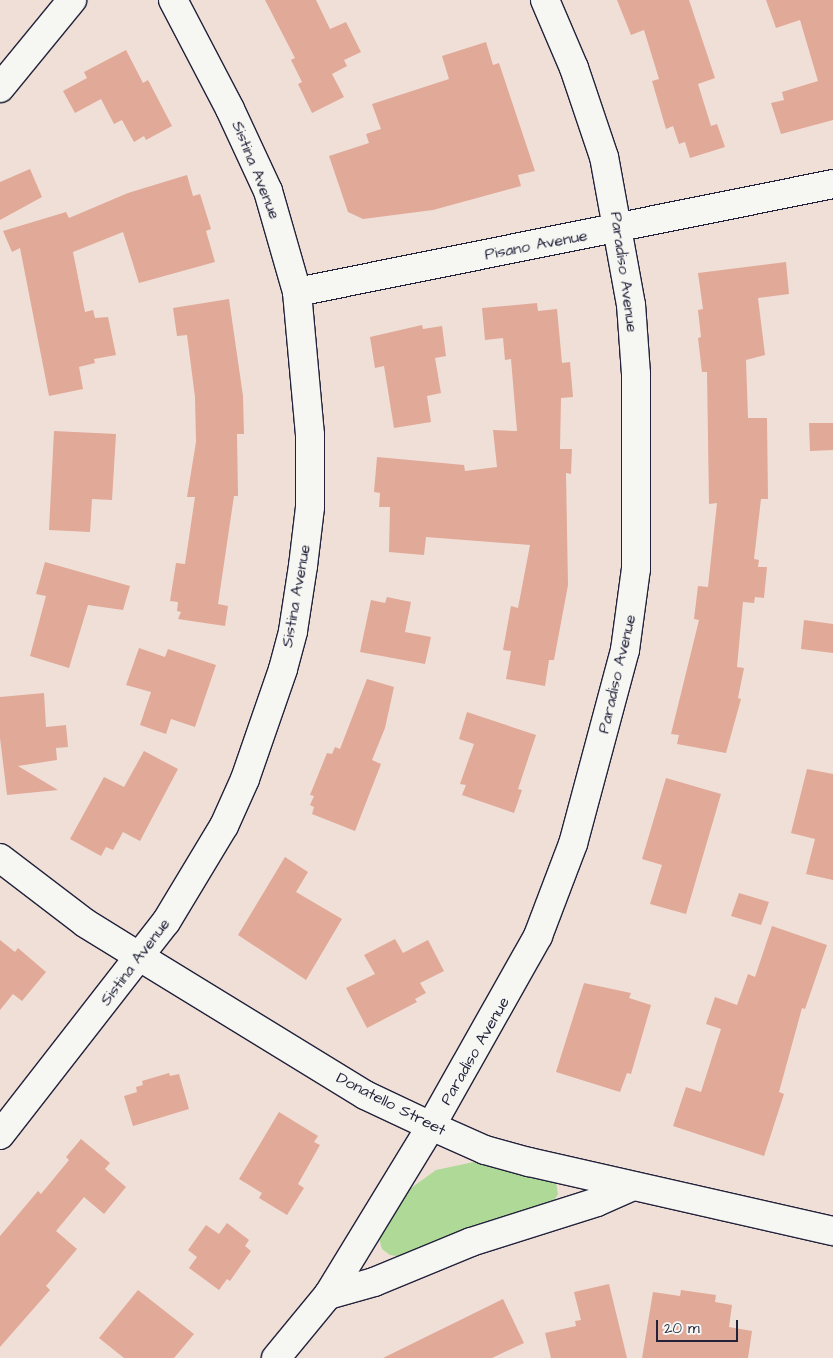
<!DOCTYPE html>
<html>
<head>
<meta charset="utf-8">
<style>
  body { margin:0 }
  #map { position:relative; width:833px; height:1358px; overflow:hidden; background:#f0dfd7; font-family:"Architects Daughter",sans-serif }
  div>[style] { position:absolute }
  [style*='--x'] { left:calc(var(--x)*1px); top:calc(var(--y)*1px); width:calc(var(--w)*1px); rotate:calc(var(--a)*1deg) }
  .green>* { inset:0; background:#aed997 }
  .building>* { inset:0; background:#e1a998 }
  .roads { filter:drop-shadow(1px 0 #22223b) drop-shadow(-1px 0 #22223b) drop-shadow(0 1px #22223b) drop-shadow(0 -1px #22223b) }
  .minor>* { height:28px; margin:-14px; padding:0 14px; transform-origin:14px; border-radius:14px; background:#f6f6f2 }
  span { translate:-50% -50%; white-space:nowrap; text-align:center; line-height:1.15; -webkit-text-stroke:4px #f6f6f2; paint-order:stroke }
  .street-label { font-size:16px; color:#22223b }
  .scale { position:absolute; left:656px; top:1320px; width:82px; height:22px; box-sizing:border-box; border:2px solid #22223b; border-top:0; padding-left:6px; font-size:15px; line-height:18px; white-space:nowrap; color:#22223b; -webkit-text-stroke:4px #f6f6f2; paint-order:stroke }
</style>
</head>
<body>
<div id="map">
  <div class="green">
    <i style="clip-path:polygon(474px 1162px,546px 1179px,556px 1183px,558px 1194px,553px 1202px,403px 1257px,390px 1255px,382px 1249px,379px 1238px,382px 1226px,403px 1194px,436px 1170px)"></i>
  </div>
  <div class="building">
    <i style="clip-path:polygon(265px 0,316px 0,330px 29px,346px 22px,361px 52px,344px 60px,347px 66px,332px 74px,344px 97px,312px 113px,298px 84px,302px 82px,291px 60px,295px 58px)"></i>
    <i style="clip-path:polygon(617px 0,689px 0,715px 78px,698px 84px,711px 126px,717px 124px,725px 147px,690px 158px,685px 142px,679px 144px,673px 126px,666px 129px,652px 81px,659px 79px,644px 30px,631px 35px)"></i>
    <i style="clip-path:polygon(766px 0,833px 0,833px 120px,781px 134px,771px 103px,784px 100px,782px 92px,818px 81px,800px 20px,776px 28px)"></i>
    <i style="clip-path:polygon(486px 42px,493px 65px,499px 63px,535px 171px,518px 175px,521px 186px,433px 210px,363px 219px,348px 212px,329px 156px,369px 143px,366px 134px,381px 129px,372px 104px,449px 79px,442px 56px)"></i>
    <i style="clip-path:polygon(126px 50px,143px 83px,148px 80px,172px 126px,146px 140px,144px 136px,134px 142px,122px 120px,114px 124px,101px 99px,75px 113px,63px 91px,87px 78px,84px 72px)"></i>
    <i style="clip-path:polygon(30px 169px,42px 197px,0 220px,0 182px)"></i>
    <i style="clip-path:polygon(187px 175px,193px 196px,200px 194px,211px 229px,206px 231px,215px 262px,139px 283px,123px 232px,73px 252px,85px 312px,93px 310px,95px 318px,108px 317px,116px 355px,94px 359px,95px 363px,79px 367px,83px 389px,49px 396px,20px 248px,12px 252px,3px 231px,66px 212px,69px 218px,128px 193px)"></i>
    <i style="clip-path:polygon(786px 262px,789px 294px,758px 298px,765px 355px,746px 360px,748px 418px,767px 418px,768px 499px,761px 499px,754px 559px,759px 560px,758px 567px,767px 567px,764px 598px,755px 597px,754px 603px,743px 602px,737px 667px,744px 668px,738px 698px,741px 699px,726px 753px,677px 744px,679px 735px,671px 734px,699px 620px,694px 619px,698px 586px,708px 587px,717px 503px,709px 504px,707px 372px,702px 372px,698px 338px,701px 337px,698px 310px,703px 309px,698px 273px)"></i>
    <i style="clip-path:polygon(229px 299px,243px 396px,244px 434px,237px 434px,238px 496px,234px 496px,218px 604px,228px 606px,225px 626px,178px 619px,181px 612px,177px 611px,178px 602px,170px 601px,176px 563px,185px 564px,195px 497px,187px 497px,196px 442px,195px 397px,187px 335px,177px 336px,173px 308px)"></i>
    <i style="clip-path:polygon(537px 303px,538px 311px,557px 309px,562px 363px,570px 362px,573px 397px,561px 398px,560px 449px,572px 449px,571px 474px,566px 473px,568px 585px,554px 660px,549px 660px,545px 686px,506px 679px,511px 651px,503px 650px,511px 606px,518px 608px,530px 545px,426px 537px,424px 555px,389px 552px,390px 507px,379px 507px,380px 493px,374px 492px,377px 457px,464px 465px,465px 471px,497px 467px,493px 430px,517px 431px,511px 359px,505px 360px,503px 338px,485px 340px,482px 308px)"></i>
    <i style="clip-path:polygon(422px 325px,423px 329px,442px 326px,446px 356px,435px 358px,441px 393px,427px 396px,431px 422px,394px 428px,384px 366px,375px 368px,370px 337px)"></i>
    <i style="clip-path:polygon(809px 423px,833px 423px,833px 450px,810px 451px)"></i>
    <i style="clip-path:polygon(54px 431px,116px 434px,112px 500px,92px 499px,90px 532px,49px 530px)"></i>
    <i style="clip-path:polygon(45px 562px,130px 586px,123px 610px,88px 605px,69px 668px,30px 656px,46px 596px,36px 594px)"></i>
    <i style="clip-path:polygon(387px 597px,411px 602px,405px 632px,431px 637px,425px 664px,360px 652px,371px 600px,385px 603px)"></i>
    <i style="clip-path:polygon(804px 620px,833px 624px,833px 653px,801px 649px)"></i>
    <i style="clip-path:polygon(139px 648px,165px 657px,168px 649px,216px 665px,195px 727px,171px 719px,166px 734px,140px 725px,151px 692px,126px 685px)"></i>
    <i style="clip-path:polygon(367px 679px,394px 687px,385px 728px,372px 760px,381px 764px,355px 831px,312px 814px,314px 807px,310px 805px,314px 796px,310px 795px,327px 753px,332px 754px,335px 747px,340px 749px)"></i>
    <i style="clip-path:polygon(44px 693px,46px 727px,66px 725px,68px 747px,56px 748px,57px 760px,18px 766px,58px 790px,7px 795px,0 738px,0 697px)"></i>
    <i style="clip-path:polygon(467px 712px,536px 735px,518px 789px,522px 790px,514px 813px,462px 795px,466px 785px,460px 784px,474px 744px,459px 739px)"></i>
    <i style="clip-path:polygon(144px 751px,178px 769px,140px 841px,123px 832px,113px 850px,106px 847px,101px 856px,70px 839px,104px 777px,124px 787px)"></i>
    <i style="clip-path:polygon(807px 769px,833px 774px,833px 880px,806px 874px,815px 839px,791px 833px)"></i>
    <i style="clip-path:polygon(666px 778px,721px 794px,686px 914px,650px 904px,662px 865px,642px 859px)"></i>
    <i style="clip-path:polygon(285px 857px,308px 872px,296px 892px,342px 919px,306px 980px,238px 935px)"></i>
    <i style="clip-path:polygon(739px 893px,769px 902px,761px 925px,731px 916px)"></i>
    <i style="clip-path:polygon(772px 926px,827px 945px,805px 1009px,802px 1008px,779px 1092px,784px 1094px,764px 1156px,673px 1126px,686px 1087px,701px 1092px,721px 1029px,706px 1024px,715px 997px,737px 1005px,748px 974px,755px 977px)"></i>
    <i style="clip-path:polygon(395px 939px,403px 953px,428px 940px,444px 971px,420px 983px,426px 993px,415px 999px,417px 1002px,367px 1028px,346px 988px,375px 974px,364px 955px)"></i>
    <i style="clip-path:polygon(0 940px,15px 952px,18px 948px,46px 972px,22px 1001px,13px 994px,0 1010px)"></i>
    <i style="clip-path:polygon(584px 983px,631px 993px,629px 998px,651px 1005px,631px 1074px,627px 1073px,620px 1092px,556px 1072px)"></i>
    <i style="clip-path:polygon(169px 1073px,170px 1076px,179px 1074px,189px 1109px,133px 1126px,124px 1096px,137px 1092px,136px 1087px,143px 1085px,142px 1081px)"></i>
    <i style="clip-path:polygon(279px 1112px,318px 1136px,314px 1142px,320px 1145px,298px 1184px,304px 1188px,287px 1215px,259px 1198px,262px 1193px,239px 1179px)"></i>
    <i style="clip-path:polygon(81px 1139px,110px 1163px,105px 1169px,126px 1187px,104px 1214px,84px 1197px,56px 1231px,77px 1249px,46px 1286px,50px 1290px,0 1347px,0 1236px,38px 1191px,41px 1194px,69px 1160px,66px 1157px)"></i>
    <i style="clip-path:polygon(227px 1223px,249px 1240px,245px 1246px,251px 1251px,230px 1281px,227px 1279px,219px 1290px,189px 1268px,197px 1257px,188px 1250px,206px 1225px,219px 1234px)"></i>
    <i style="clip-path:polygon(609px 1284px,627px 1358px,551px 1358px,545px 1333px,576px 1326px,575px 1321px,581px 1320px,574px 1292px)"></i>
    <i style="clip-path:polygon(138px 1290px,194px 1334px,174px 1358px,124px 1358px,99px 1338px)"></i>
    <i style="clip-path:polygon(681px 1290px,716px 1295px,715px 1302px,732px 1305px,729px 1327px,752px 1331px,748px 1358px,642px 1358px,653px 1292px,680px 1296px)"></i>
    <i style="clip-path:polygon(503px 1299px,524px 1343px,492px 1358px,383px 1358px)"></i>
  </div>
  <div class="roads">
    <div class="minor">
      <i style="--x:0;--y:88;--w:114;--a:-50.7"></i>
      <i style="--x:297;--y:292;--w:547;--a:-11.39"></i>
      <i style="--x:0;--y:858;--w:107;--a:37.4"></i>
      <i style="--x:85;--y:923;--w:65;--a:31.7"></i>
      <i style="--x:140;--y:957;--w:264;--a:31.5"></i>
      <i style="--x:365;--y:1095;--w:73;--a:25.2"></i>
      <i style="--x:431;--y:1126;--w:59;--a:24"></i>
      <i style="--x:485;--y:1150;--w:46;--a:15.3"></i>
      <i style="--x:529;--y:1162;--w:312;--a:12.8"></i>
      <i style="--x:0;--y:1135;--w:270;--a:-52.1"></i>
      <i style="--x:166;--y:922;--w:112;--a:-58.9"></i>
      <i style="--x:224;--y:826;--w:51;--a:-65.9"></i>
      <i style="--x:245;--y:779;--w:116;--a:-70.9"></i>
      <i style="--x:283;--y:669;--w:39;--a:-75"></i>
      <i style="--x:293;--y:631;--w:66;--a:-81.3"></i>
      <i style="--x:303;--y:566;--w:59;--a:-83.2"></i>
      <i style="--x:310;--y:507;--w:72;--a:-90"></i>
      <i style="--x:310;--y:435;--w:144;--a:-95.2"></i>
      <i style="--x:297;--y:292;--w:105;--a:-106"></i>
      <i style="--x:268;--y:191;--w:90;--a:-114.9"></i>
      <i style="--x:230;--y:109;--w:123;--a:-117.6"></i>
      <i style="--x:328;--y:1295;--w:48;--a:-15.8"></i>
      <i style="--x:374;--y:1282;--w:105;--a:-22.4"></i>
      <i style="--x:471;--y:1242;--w:132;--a:-17.6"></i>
      <i style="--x:597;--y:1202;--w:39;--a:-24"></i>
      <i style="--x:276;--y:1358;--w:82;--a:-50.5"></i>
      <i style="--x:328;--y:1295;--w:198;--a:-58.6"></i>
      <i style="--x:431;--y:1126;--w:218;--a:-60.6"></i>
      <i style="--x:538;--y:936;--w:98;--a:-69.2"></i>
      <i style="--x:573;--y:844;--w:201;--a:-75"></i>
      <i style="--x:625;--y:650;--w:82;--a:-82.3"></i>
      <i style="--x:636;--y:569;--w:195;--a:-90"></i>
      <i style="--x:636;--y:374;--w:69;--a:-94.1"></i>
      <i style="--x:631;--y:305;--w:150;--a:-100.3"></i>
      <i style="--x:604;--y:157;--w:94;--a:-108.6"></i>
      <i style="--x:574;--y:68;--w:74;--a:-113.1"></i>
    </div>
  </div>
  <div class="street-label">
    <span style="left:256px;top:170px;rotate:68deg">Sistina Avenue</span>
    <span style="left:536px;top:245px;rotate:-11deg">Pisano Avenue</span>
    <span style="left:624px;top:272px;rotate:82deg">Paradiso Avenue</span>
    <span style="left:296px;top:596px;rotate:-80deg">Sistina Avenue</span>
    <span style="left:617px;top:674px;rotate:-77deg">Paradiso Avenue</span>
    <span style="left:135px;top:962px;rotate:-53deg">Sistina Avenue</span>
    <span style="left:475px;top:1051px;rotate:-60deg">Paradiso Avenue</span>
    <span style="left:391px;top:1104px;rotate:27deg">Donatello Street</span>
  </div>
  <div class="scale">20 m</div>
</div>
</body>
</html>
